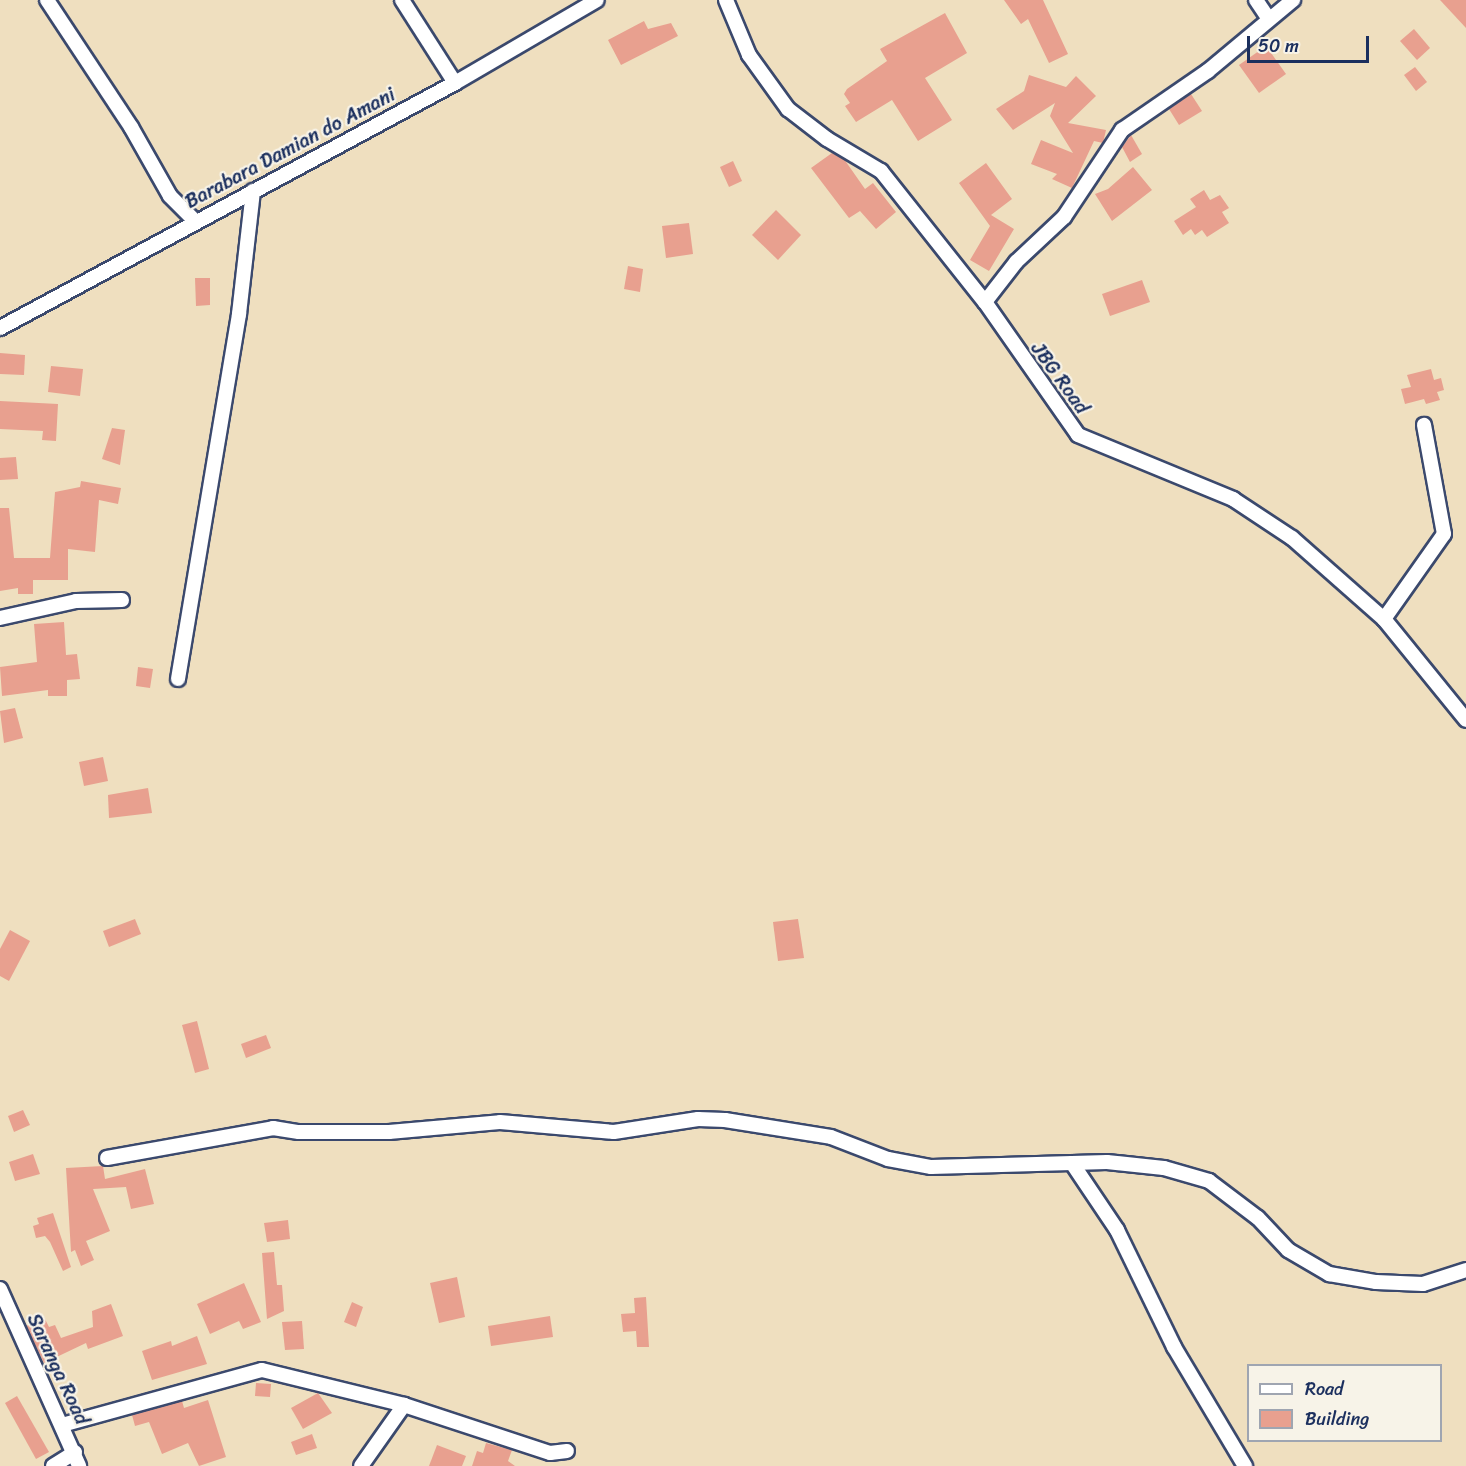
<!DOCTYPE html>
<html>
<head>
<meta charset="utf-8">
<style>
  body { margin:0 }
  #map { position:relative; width:1466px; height:1466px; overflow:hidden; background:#efdfbf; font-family:Sriracha,sans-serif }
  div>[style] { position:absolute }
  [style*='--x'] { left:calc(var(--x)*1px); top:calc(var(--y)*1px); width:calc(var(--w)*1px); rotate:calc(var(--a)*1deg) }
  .building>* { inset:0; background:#e8a08f }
  .roads { filter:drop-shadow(2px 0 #3b496d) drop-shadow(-2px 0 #3b496d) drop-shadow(0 2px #3b496d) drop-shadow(0 -2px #3b496d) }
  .minor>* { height:14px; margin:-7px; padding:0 7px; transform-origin:7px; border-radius:7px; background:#fff }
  span { translate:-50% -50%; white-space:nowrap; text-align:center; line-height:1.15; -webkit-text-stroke:4.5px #f7f3e8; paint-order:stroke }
  .street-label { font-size:20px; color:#1b2f5e }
  .legend { position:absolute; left:1247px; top:1364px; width:195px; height:78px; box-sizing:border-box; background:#f7f3e8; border:2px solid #9fa5b1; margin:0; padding:8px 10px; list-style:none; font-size:18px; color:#1b2f5e }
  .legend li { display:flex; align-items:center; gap:12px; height:30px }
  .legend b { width:30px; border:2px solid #9fa5b1 }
  .scale { position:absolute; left:1247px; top:36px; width:122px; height:27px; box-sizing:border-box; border:3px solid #1b2f5e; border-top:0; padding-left:8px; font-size:18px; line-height:21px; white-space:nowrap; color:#1b2f5e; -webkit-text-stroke:4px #f7f3e8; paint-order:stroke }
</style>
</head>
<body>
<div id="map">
  <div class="building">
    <i style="clip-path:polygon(1004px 0,1043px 0,1068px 54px,1049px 63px,1028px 19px,1021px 24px)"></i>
    <i style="clip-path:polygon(1440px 0,1466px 0,1466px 28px)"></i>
    <i style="clip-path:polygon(945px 13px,967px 53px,925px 78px,952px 120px,918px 141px,892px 100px,856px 122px,845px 106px,850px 103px,844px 94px,847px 89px,887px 61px,880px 49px)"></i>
    <i style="clip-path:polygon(644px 21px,648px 29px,671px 23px,678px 36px,621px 65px,608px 40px)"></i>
    <i style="clip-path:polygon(1414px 29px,1430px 48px,1417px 60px,1400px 41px)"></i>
    <i style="clip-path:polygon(1266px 46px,1286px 74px,1259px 93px,1239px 65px)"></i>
    <i style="clip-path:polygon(1415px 67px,1427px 82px,1416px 91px,1404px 75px)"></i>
    <i style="clip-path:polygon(1029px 75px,1066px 87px,1076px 76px,1096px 96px,1068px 123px,1106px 130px,1103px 143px,1094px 141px,1072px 188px,1052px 179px,1057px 174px,1031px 164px,1041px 140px,1073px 153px,1050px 116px,1055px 103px,1013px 130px,996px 109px,1024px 91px)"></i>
    <i style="clip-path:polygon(1191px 94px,1202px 111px,1179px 125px,1169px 109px)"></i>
    <i style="clip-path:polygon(1131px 135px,1142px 154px,1130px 162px,1122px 147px)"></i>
    <i style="clip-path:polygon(832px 153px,844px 159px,865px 189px,873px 183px,896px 212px,876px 229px,860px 211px,849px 218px,811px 168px)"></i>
    <i style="clip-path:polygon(733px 161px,742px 181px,729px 187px,720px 167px)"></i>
    <i style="clip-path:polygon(986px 163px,1012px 199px,991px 215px,1014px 229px,989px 271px,970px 260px,990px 226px,959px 183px)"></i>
    <i style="clip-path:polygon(1133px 167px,1152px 190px,1112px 221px,1095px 194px,1108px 189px)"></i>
    <i style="clip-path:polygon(1204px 190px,1210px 200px,1220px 195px,1229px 208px,1222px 212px,1229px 223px,1207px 237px,1202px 230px,1195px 235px,1191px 229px,1183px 235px,1174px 221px,1196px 207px,1190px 199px)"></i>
    <i style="clip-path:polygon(776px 210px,801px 235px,778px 260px,752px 235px)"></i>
    <i style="clip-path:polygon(689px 223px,693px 254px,666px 258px,662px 226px)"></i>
    <i style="clip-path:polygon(628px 266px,643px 269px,640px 292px,624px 289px)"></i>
    <i style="clip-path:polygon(195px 278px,210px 278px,210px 305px,196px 306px)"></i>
    <i style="clip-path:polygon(1142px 280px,1150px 302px,1110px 316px,1102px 294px)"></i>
    <i style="clip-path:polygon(0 353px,25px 355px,24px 375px,0 374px)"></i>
    <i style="clip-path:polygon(51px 366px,83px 369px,80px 396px,48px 392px)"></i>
    <i style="clip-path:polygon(1431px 369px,1434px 380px,1441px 378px,1444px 390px,1437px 392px,1440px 400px,1426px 404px,1424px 399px,1405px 404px,1401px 389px,1411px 387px,1407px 375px)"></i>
    <i style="clip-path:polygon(0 401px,58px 404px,56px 441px,42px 440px,43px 431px,0 429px)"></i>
    <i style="clip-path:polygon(112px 428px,125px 430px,120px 465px,102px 459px)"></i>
    <i style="clip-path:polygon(16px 457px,18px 479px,0 480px,0 458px)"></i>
    <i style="clip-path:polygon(81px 481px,121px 488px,118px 504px,99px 500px,95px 552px,68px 549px,68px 580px,33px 580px,33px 594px,18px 594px,18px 588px,0 591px,0 508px,9px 508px,14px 558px,50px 558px,55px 492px,80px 487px)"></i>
    <i style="clip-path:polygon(64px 622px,66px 655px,77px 654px,80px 679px,67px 680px,67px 696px,48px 696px,48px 690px,2px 696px,0 667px,37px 662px,34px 624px)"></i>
    <i style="clip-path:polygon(138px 667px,153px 669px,150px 688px,136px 686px)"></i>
    <i style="clip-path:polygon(15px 708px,23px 738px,4px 743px,0 711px)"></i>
    <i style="clip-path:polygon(103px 757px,108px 781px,84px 786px,79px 762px)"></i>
    <i style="clip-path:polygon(148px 788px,152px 813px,109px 818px,108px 795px)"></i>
    <i style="clip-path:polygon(135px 919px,141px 934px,109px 947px,103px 931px)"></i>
    <i style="clip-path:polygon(798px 919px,804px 958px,778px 961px,773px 922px)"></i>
    <i style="clip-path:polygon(10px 930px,30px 941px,9px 981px,0 976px,0 949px)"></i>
    <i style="clip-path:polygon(197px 1021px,209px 1069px,195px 1073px,182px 1025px)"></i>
    <i style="clip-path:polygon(266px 1035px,271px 1048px,246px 1058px,241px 1044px)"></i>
    <i style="clip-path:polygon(23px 1110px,30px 1125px,14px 1132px,8px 1116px)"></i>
    <i style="clip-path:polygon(33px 1154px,40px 1174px,15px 1181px,9px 1162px)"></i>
    <i style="clip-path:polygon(103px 1166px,105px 1179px,145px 1169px,154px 1204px,131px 1209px,126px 1187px,93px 1189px,110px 1231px,86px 1241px,94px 1260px,81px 1266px,75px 1250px,71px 1252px,66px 1168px)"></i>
    <i style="clip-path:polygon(53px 1213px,71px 1267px,63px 1271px,50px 1242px,45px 1236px,36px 1238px,33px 1226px,39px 1224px,37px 1218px)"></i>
    <i style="clip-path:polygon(288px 1220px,290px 1239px,267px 1242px,264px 1223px)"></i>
    <i style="clip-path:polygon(274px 1252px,277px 1285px,282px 1285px,284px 1311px,267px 1319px,262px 1253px)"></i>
    <i style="clip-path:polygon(457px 1277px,465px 1317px,439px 1323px,430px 1283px)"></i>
    <i style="clip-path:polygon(244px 1283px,261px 1322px,243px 1329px,239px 1321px,210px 1334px,197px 1304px)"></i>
    <i style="clip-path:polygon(646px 1297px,649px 1347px,637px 1347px,636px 1331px,623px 1332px,621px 1314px,635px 1313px,634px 1298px)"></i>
    <i style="clip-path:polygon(352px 1302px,363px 1307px,356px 1327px,344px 1322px)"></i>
    <i style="clip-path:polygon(111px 1304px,123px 1336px,88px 1349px,86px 1343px,44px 1363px,26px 1326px,44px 1317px,49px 1327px,55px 1325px,61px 1338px,93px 1327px,92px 1311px)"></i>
    <i style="clip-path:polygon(550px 1316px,553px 1337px,491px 1346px,488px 1326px)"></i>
    <i style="clip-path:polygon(302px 1321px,304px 1349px,285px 1350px,282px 1322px)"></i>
    <i style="clip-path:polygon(197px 1336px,207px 1364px,152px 1380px,142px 1351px,171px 1341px,172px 1346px)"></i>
    <i style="clip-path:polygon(256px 1383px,271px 1384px,270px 1397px,255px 1396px)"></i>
    <i style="clip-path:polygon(318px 1393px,332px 1413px,303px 1429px,291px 1408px)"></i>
    <i style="clip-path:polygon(17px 1396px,49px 1452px,36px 1459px,5px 1403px)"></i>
    <i style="clip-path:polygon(208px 1400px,226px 1457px,199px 1466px,188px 1443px,162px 1454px,149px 1422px,135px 1426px,132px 1415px,182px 1401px,184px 1408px)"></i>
    <i style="clip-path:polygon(312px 1434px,317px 1448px,296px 1455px,291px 1442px)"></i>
    <i style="clip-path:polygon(486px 1443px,512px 1450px,508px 1461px,515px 1466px,472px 1466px,477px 1451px,483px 1453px)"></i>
    <i style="clip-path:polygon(437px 1445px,466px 1456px,462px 1466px,429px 1466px)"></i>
  </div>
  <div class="roads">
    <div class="minor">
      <i style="--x:47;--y:0;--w:152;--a:56.5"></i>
      <i style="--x:131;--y:127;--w:79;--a:60.5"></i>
      <i style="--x:170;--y:196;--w:35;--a:45"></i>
      <i style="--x:402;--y:0;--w:98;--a:57.4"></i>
      <i style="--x:726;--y:0;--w:60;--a:67.3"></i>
      <i style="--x:749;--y:55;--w:67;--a:54.2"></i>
      <i style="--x:788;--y:109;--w:49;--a:37.6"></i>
      <i style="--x:827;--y:139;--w:63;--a:30.7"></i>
      <i style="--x:881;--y:171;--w:167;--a:51.6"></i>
      <i style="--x:985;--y:302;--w:162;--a:55"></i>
      <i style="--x:1078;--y:435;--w:168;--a:22.4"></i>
      <i style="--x:1233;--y:499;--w:71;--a:33.5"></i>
      <i style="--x:1292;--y:538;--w:123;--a:41.4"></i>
      <i style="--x:1384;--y:619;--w:130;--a:50.9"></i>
      <i style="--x:1256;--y:0;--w:23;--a:56"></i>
      <i style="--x:985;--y:302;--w:51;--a:-52.2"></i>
      <i style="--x:1016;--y:262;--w:66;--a:-43.2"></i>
      <i style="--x:1064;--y:217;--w:105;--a:-56.3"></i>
      <i style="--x:1122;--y:130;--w:104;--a:-34.5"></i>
      <i style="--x:1208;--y:71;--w:111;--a:-39.9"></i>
      <i style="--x:0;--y:328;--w:517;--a:-28.3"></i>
      <i style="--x:455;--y:83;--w:164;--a:-30.3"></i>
      <i style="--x:0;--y:618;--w:78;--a:-12.6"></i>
      <i style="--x:76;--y:601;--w:46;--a:-1.2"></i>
      <i style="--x:1384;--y:619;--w:104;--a:-54.8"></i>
      <i style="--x:1444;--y:534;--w:111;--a:-100.4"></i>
      <i style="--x:178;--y:679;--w:370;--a:-80.5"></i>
      <i style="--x:239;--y:314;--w:124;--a:-83.5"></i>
      <i style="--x:107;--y:1158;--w:169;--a:-10.2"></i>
      <i style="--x:273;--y:1128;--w:26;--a:9"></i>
      <i style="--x:299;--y:1132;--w:90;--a:0"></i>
      <i style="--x:389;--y:1132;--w:111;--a:-5.1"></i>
      <i style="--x:500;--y:1122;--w:114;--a:5"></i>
      <i style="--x:614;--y:1132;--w:85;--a:-8.8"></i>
      <i style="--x:698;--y:1119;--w:27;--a:2"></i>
      <i style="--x:725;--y:1120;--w:107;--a:9.1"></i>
      <i style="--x:831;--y:1137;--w:61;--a:21.1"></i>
      <i style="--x:888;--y:1159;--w:44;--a:10.5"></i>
      <i style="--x:931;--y:1167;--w:176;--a:-1.6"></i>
      <i style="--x:1107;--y:1162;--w:57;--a:6"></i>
      <i style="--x:1164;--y:1168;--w:47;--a:16.1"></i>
      <i style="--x:1209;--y:1181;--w:61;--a:37.1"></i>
      <i style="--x:1258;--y:1218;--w:44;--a:46.8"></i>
      <i style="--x:1288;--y:1250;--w:48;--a:30.3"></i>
      <i style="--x:1329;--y:1274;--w:48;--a:9.7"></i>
      <i style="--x:1376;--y:1282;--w:47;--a:2.4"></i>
      <i style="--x:1423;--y:1284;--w:45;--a:-18"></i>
      <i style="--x:1072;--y:1163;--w:81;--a:56.1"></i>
      <i style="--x:1117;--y:1230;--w:130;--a:64"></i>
      <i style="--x:1174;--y:1347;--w:139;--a:59.2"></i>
      <i style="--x:0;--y:1289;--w:194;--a:65.9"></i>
      <i style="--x:62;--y:1425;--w:207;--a:-15.4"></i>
      <i style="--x:262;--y:1370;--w:146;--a:13.8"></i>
      <i style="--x:404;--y:1405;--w:154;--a:18.2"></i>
      <i style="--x:550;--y:1453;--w:17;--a:-7"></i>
      <i style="--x:53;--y:1466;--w:26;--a:-32"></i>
      <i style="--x:361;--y:1466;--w:75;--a:-54.8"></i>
    </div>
  </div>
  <div class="street-label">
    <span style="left:290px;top:148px;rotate:-28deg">Barabara Damian do Amani</span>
    <span style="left:1060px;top:378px;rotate:54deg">JBG Road</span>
    <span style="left:58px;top:1369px;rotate:65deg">Saranga Road</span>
  </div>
  <ul class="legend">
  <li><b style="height:8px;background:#fff"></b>Road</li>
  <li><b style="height:16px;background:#e8a08f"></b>Building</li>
  </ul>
  <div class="scale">50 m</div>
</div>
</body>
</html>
